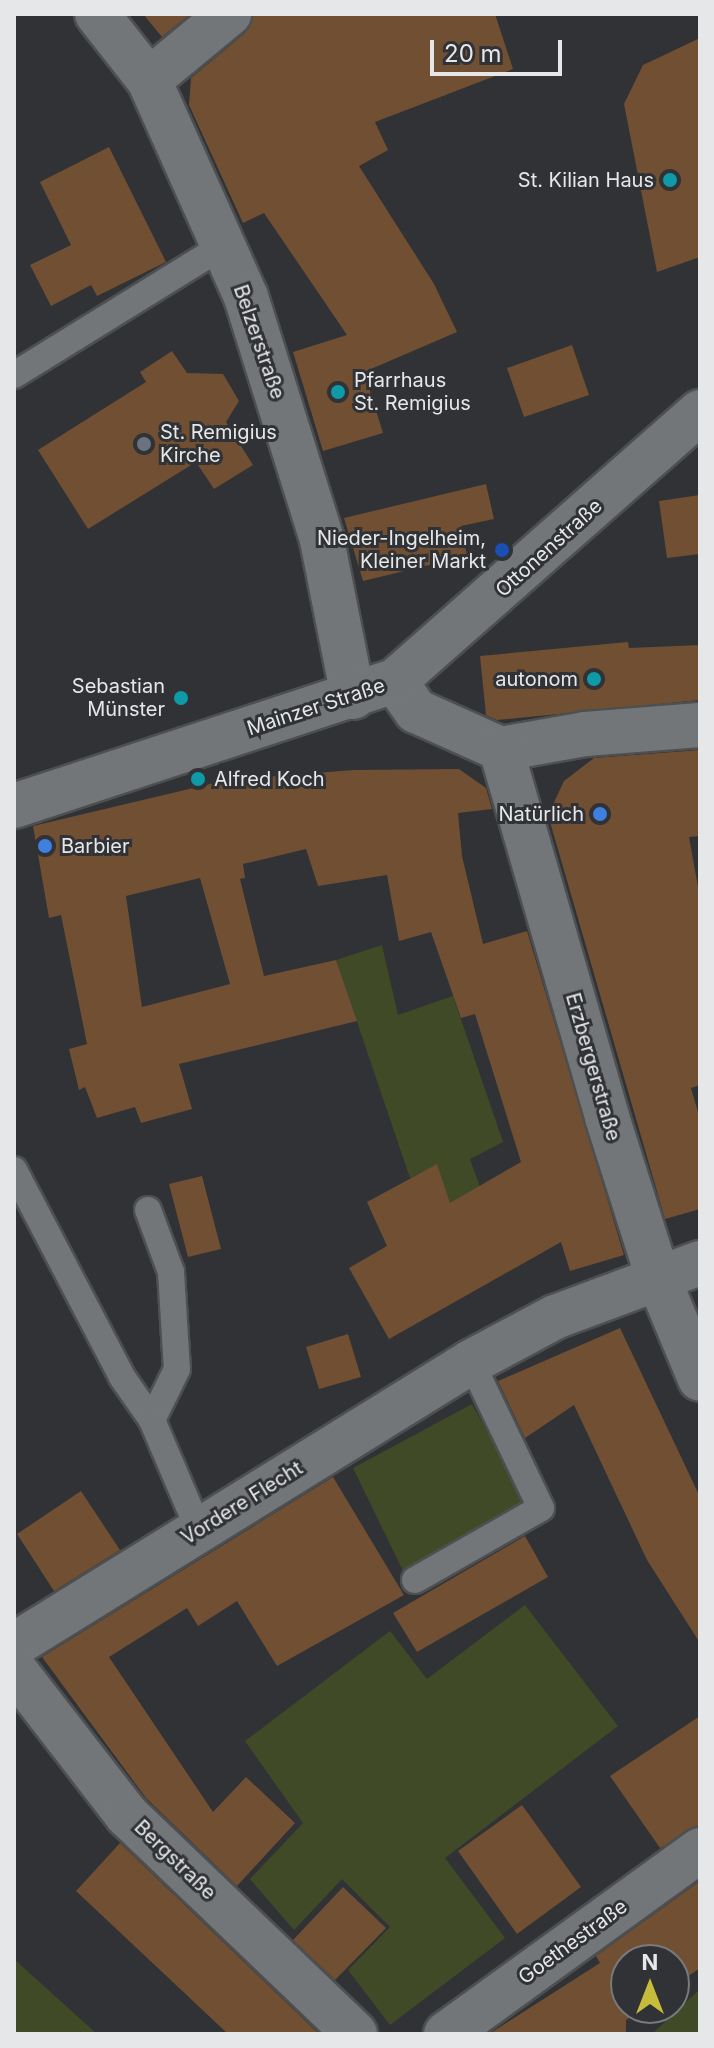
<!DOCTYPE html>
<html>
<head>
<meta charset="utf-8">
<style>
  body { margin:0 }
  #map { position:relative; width:714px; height:2048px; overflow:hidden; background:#303235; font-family:Inter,sans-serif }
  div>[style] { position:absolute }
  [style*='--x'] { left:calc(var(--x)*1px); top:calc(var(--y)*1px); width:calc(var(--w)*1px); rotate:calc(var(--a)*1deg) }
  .green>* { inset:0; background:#414a27 }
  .building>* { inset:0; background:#704f33 }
  .roads { filter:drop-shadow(2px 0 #4d4f51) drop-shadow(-2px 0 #4d4f51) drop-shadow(0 2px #4d4f51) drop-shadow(0 -2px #4d4f51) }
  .service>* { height:26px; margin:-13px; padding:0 13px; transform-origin:13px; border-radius:13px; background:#737679 }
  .minor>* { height:44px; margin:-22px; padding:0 22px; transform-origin:22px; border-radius:22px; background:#737679 }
  .dots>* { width:22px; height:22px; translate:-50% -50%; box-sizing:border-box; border:4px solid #303235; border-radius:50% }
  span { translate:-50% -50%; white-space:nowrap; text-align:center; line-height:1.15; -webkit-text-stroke:6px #303235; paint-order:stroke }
  .poi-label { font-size:20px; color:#e5e7e9 }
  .right { translate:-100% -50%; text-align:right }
  .left { translate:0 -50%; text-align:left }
  .street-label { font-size:20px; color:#e5e7e9 }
  .frame { position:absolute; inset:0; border:16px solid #e5e7e9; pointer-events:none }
  .north { position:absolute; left:610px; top:1944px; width:80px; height:80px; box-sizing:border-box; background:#303235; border:2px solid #787a7d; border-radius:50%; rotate:0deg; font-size:22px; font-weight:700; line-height:32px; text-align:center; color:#e5e7e9 }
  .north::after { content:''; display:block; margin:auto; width:28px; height:36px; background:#c7bb3c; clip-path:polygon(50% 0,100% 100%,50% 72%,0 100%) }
  .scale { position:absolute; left:430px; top:40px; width:132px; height:36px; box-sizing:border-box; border:4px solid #e5e7e9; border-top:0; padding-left:10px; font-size:24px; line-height:28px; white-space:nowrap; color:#e5e7e9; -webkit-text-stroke:6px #303235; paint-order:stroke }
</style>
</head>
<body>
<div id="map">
  <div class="green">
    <i style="clip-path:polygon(382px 945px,398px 1015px,453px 996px,503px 1142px,470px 1159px,480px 1187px,450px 1204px,437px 1165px,410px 1178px,336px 960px)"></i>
    <i style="clip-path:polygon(472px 1404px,529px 1507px,406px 1577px,353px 1468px)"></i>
    <i style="clip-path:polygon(525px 1605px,618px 1726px,445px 1858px,505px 1938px,390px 2025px,348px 1970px,390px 1927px,342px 1879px,294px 1930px,250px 1879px,303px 1823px,245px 1741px,390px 1631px,427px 1679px)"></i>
    <i style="clip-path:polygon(14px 1959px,97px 2034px,14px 2034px)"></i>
    <i style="clip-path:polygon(700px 1989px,700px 2034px,652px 2034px)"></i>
  </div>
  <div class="building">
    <i style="clip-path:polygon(143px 14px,190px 14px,162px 37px)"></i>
    <i style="clip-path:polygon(253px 14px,495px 14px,513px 69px,375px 122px,388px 150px,359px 166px,434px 284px,457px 332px,364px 372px,383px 433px,323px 451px,293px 352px,347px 335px,264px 213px,243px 223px,189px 105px,191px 78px,245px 33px)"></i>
    <i style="clip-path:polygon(700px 38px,700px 257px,657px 272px,624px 104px,643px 65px)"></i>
    <i style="clip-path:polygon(109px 147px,166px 262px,97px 296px,91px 285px,51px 306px,30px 265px,71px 245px,40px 182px)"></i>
    <i style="clip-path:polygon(572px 345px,589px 395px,524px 417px,507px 368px)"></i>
    <i style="clip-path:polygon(172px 351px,187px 373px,223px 374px,239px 401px,226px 422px,253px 465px,214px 489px,196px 462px,88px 529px,38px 450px,146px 382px,140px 372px)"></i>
    <i style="clip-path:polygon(486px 484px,494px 519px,461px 526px,467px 556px,363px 581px,344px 518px)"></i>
    <i style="clip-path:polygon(700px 495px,700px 554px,667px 558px,659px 501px)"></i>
    <i style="clip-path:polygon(628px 642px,629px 648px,700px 645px,700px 700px,497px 720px,486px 715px,480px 656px)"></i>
    <i style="clip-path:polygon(700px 750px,700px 836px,689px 837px,700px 898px,700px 1085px,691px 1088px,700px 1119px,700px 1209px,665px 1219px,548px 815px,564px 781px,594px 758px)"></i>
    <i style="clip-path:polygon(evenodd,459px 769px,486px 788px,492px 809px,458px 813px,462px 856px,483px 944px,527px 931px,624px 1255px,570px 1271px,561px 1242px,389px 1339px,349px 1268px,387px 1246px,367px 1202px,437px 1164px,450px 1203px,521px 1162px,475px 1014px,461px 1018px,431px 932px,399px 941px,387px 875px,318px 886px,306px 849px,243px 864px,245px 878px,240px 879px,264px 976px,336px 960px,357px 1021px,179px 1064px,192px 1109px,141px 1123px,135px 1107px,97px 1118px,85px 1087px,79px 1090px,69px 1049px,87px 1044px,61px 915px,49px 918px,33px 826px,227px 780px,354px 770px,459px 769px,200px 878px,230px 984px,142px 1007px,126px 896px,200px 878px)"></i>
    <i style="clip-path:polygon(202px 1176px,221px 1249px,188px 1257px,169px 1184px)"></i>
    <i style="clip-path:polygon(620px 1328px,700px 1497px,700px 1643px,647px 1560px,574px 1405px,525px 1438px,498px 1381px)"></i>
    <i style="clip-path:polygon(348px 1334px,361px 1377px,319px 1389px,306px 1347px)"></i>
    <i style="clip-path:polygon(333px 1477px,404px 1595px,277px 1666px,237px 1601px,198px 1626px,187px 1608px,109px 1657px,213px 1812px,246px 1777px,295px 1823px,237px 1886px,146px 1798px,42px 1657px)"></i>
    <i style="clip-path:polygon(81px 1491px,120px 1550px,54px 1591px,17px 1534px)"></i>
    <i style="clip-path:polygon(525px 1536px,548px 1577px,417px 1652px,393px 1613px)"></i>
    <i style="clip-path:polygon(700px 1716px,700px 1825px,660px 1848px,610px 1776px)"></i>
    <i style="clip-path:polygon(522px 1805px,581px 1887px,517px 1934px,458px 1851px)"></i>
    <i style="clip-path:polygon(120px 1843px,319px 2034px,228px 2034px,76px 1891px)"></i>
    <i style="clip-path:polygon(700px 1881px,700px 1968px,674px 1986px,674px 1960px,626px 1960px,626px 2008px,643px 2008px,626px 2020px,626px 2034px,489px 2034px,600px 1963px,596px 1956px)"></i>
    <i style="clip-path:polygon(343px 1887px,386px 1928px,335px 1980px,293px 1940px)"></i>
  </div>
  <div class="roads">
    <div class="service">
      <i style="--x:14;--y:375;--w:246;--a:-31.7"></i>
      <i style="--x:14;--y:1170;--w:233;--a:62.4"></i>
      <i style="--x:122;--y:1377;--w:52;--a:55.1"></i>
      <i style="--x:148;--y:1210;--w:66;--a:69.6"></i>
      <i style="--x:171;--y:1272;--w:97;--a:86.5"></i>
      <i style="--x:177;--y:1369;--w:57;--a:116.1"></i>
      <i style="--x:152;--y:1420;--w:120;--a:66.9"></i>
      <i style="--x:415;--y:1580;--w:145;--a:-29.7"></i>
      <i style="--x:541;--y:1508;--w:162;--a:-115.6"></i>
    </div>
    <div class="minor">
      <i style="--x:97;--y:14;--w:84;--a:51.8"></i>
      <i style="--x:149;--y:80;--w:238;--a:65.9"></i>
      <i style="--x:246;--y:297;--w:255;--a:72.6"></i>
      <i style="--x:322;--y:540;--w:160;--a:78.8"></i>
      <i style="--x:149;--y:80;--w:104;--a:-39.5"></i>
      <i style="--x:395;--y:681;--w:37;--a:55"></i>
      <i style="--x:416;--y:711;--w:93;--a:24.1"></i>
      <i style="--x:501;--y:749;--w:85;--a:-10.1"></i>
      <i style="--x:585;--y:734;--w:115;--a:-4.5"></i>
      <i style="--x:501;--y:749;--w:383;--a:73.9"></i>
      <i style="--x:607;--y:1117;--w:169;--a:72.4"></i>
      <i style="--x:658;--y:1278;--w:109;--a:67.4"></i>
      <i style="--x:14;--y:806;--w:401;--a:-18.2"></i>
      <i style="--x:395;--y:681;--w:407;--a:-41.4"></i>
      <i style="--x:14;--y:1645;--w:538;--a:-31.77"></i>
      <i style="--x:471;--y:1362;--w:95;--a:-28.2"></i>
      <i style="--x:555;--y:1317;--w:155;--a:-20.4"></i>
      <i style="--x:14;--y:1669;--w:185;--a:52.3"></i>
      <i style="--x:127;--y:1815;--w:316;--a:43.8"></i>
      <i style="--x:446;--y:2034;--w:314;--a:-35.9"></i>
    </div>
  </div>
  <div class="dots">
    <i style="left:670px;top:180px;background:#0f9aa8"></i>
    <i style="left:338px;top:392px;background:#0f9aa8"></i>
    <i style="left:144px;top:444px;background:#6b7280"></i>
    <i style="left:502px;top:550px;background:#1a4fb4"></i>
    <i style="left:594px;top:679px;background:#0f9aa8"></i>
    <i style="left:181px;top:698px;background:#0f9aa8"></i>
    <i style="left:198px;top:779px;background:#0f9aa8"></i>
    <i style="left:600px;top:814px;background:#3f7fe0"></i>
    <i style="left:45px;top:846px;background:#3f7fe0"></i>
  </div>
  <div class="poi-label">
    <span class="right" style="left:654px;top:180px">St. Kilian Haus</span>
    <span class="left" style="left:354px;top:392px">Pfarrhaus<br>St. Remigius</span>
    <span class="left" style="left:160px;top:444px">St. Remigius<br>Kirche</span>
    <span class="right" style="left:486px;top:550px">Nieder-Ingelheim,<br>Kleiner Markt</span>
    <span class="right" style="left:578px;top:679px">autonom</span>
    <span class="right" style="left:165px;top:698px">Sebastian<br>Münster</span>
    <span class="left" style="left:214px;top:779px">Alfred Koch</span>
    <span class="right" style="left:584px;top:814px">Natürlich</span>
    <span class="left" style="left:61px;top:846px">Barbier</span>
  </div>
  <div class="street-label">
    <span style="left:259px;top:342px;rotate:71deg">Belzerstraße</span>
    <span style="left:549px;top:548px;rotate:-42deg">Ottonenstraße</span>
    <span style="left:316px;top:707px;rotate:-18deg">Mainzer Straße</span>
    <span style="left:593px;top:1067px;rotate:74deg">Erzbergerstraße</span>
    <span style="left:242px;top:1503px;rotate:-32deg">Vordere Flecht</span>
    <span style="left:175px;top:1860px;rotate:44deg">Bergstraße</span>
    <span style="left:573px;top:1942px;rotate:-36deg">Goethestraße</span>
  </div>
  <div class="frame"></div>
  <div class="north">N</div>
  <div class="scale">20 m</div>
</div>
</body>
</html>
